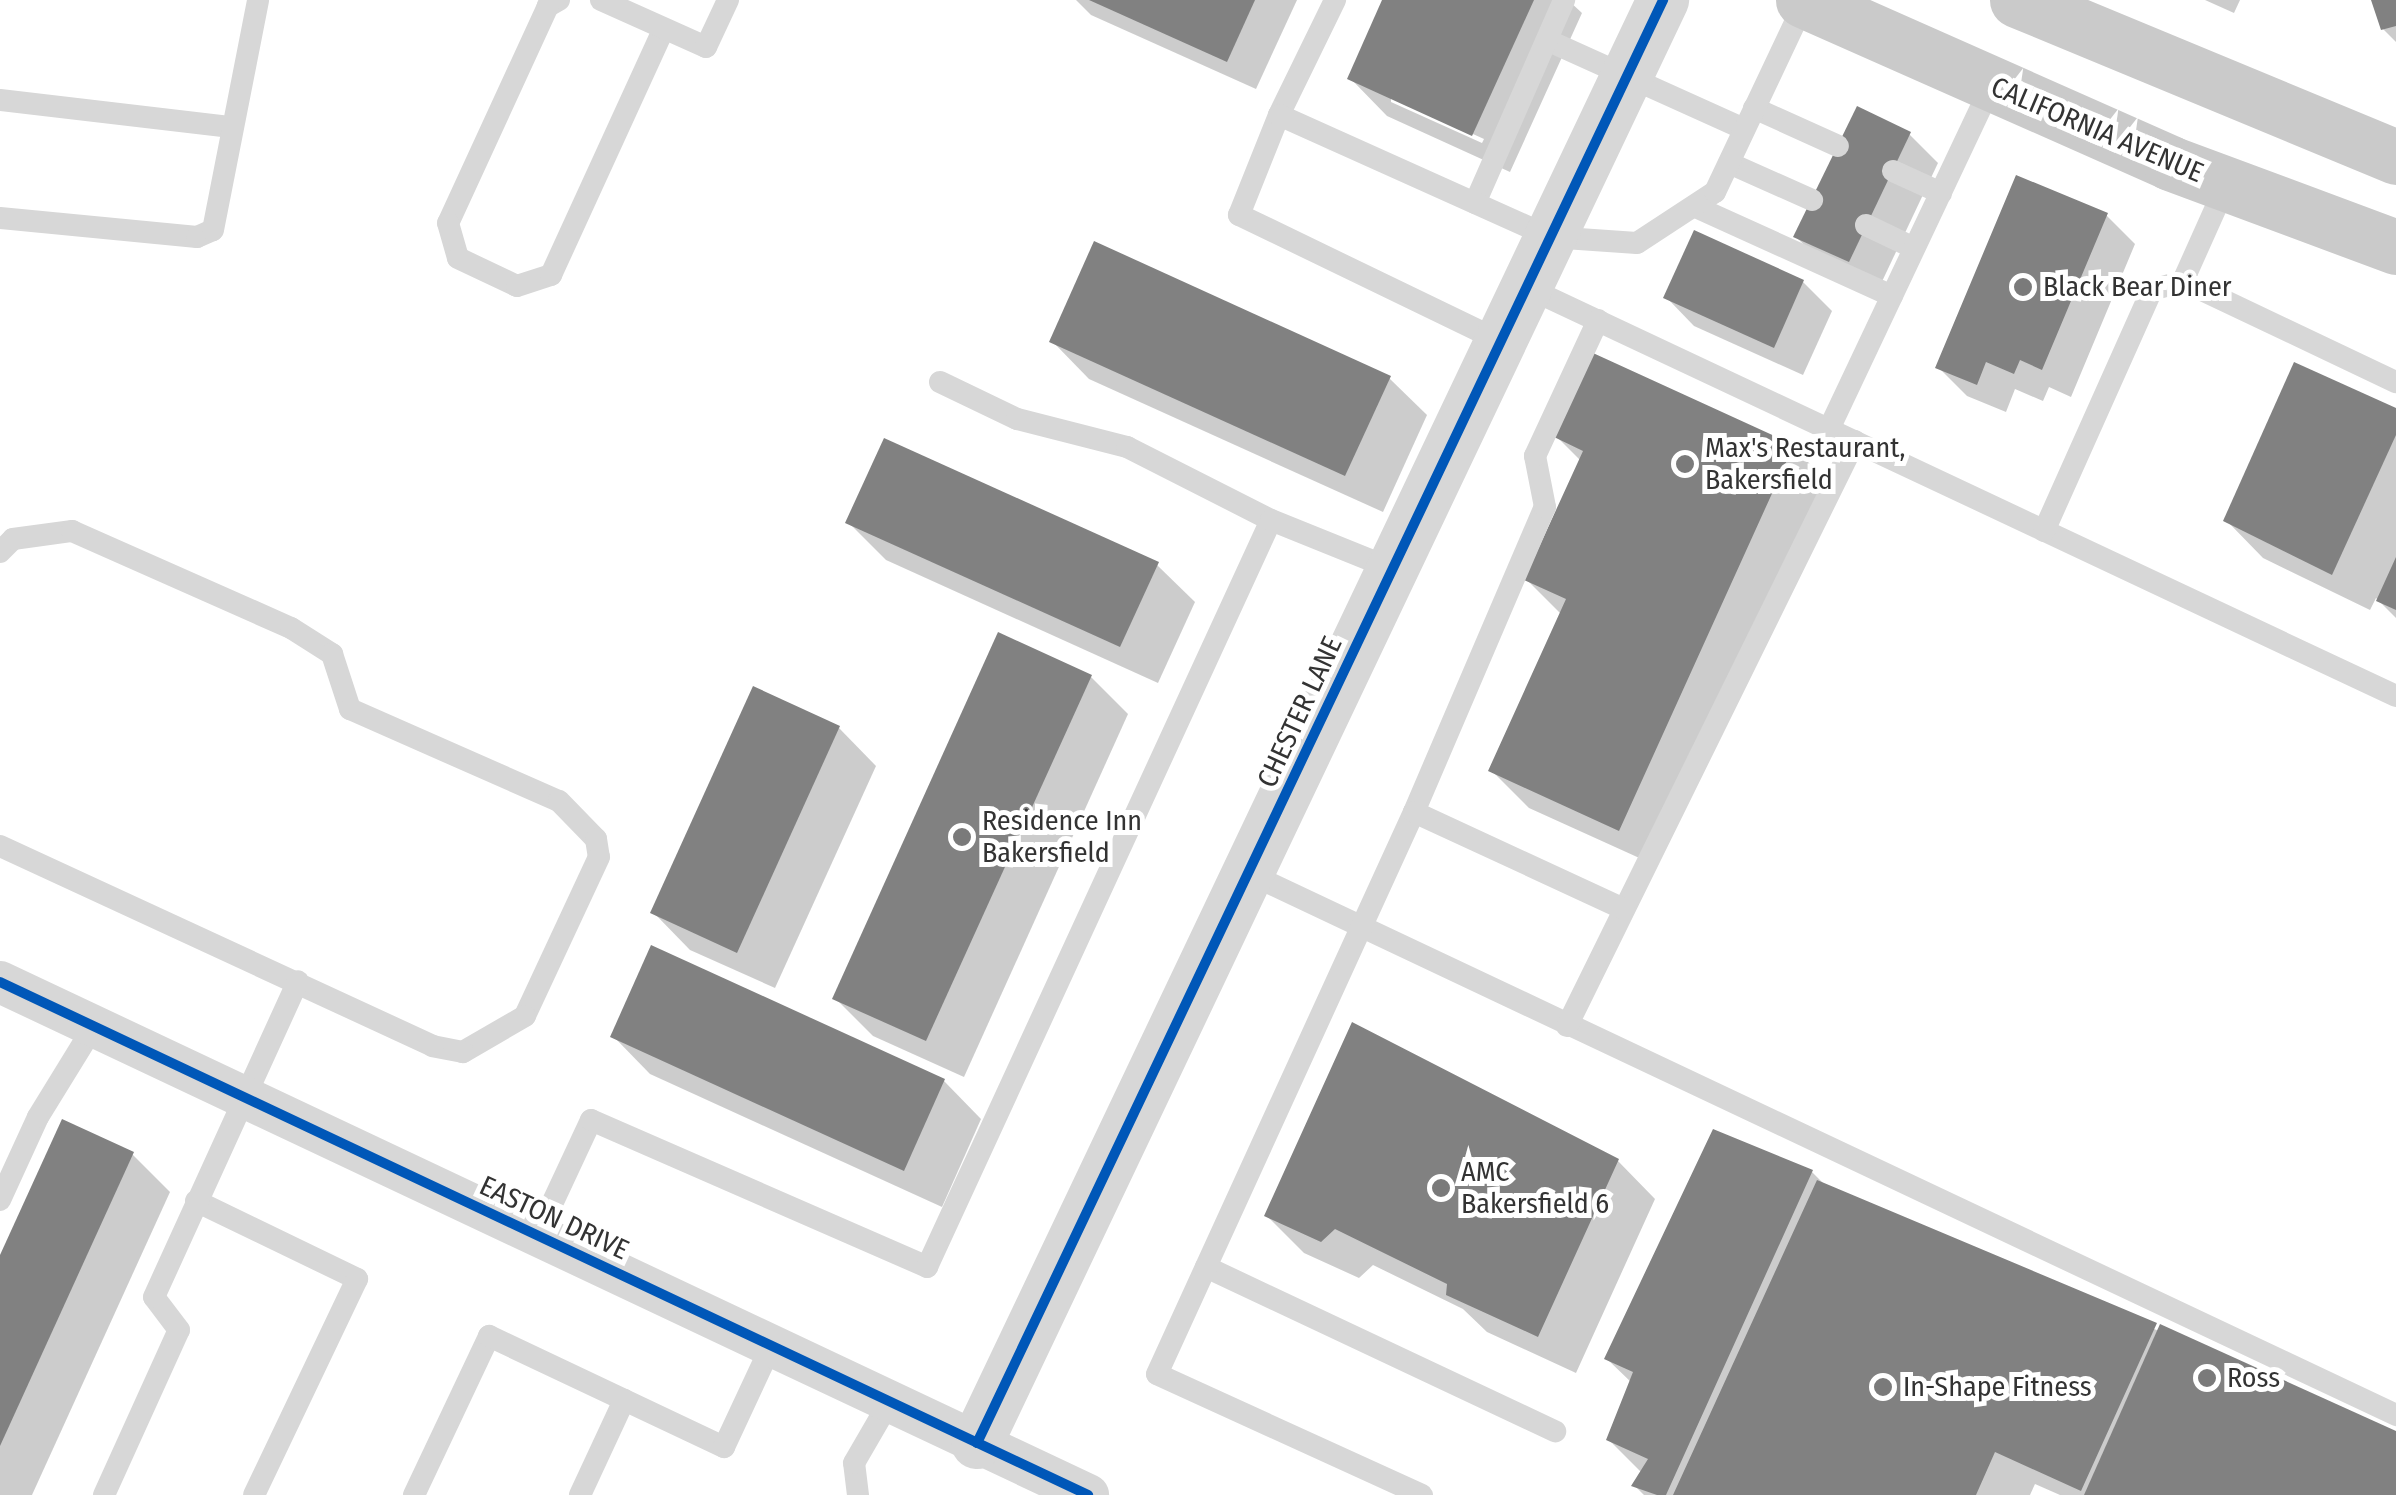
<!DOCTYPE html>
<html>
<head>
<meta charset="utf-8">
<style>
  body { margin:0 }
  #map { position:relative; width:2396px; height:1495px; overflow:hidden; background:#fff; font-family:"Fira Sans Condensed",sans-serif }
  div>[style] { position:absolute }
  [style*='--x'] { left:calc(var(--x)*1px); top:calc(var(--y)*1px); width:calc(var(--w)*1px); rotate:calc(var(--a)*1deg) }
  .shadow>* { inset:0; background:#0003 }
  .building>* { inset:0; background:#818181 }
  .service>* { height:22px; margin:-11px; padding:0 11px; transform-origin:11px; border-radius:11px; background:#d7d7d7 }
  .minor>* { height:42px; margin:-21px; padding:0 21px; transform-origin:21px; border-radius:21px; background:#d7d7d7 }
  .tertiary>* { height:52px; margin:-26px; padding:0 26px; transform-origin:26px; border-radius:26px; background:#d7d7d7 }
  .primary>* { height:55px; margin:-27.5px; padding:0 27.5px; transform-origin:27.5px; border-radius:27.5px; background:#cacaca }
  .cycleway>* { height:10px; margin:-5px; padding:0 5px; transform-origin:5px; border-radius:5px; background:#0057b8 }
  .dots>* { width:28px; height:28px; translate:-50% -50%; box-sizing:border-box; border:5px solid #fff; border-radius:50% }
  span { translate:-50% -50%; white-space:nowrap; text-align:center; line-height:1.15; -webkit-text-stroke:10px #fff; paint-order:stroke }
  .street-label { font-size:28px; color:#333 }
  .poi-label { font-size:28px; color:#333 }
  .left { translate:0 -50%; text-align:left }
</style>
</head>
<body>
<div id="map">
  <div class="shadow">
    <i style="clip-path:polygon(1076px 0,1297px 0,1256px 89px,1091px 15px)"></i>
    <i style="clip-path:polygon(evenodd,1385px 0,1568px 0,1582px 13px,1510px 172px,1387px 116px,1350px 78px,1385px 0,1391px 97px,1484px 139px,1482px 143px,1391px 102px,1391px 97px)"></i>
    <i style="clip-path:polygon(2205px 0,2240px 0,2234px 13px)"></i>
    <i style="clip-path:polygon(2374px 0,2396px 0,2396px 42px,2383px 29px)"></i>
    <i style="clip-path:polygon(1909px 134px,1938px 163px,1878px 290px,1825px 265px,1796px 237px)"></i>
    <i style="clip-path:polygon(2106px 215px,2135px 244px,2071px 397px,2049px 387px,2043px 401px,2015px 389px,2006px 412px,1967px 396px,1938px 367px)"></i>
    <i style="clip-path:polygon(1803px 282px,1832px 311px,1803px 375px,1694px 326px,1666px 297px)"></i>
    <i style="clip-path:polygon(1052px 341px,1389px 378px,1427px 415px,1383px 512px,1089px 379px)"></i>
    <i style="clip-path:polygon(2396px 411px,2396px 618px,2376px 598px,2370px 610px,2263px 558px,2226px 520px)"></i>
    <i style="clip-path:polygon(1557px 437px,1793px 447px,1830px 484px,1657px 866px,1529px 808px,1491px 770px,1561px 614px,1527px 580px,1581px 461px)"></i>
    <i style="clip-path:polygon(848px 522px,1157px 565px,1195px 602px,1158px 683px,886px 560px)"></i>
    <i style="clip-path:polygon(1091px 677px,1128px 714px,964px 1077px,873px 1036px,835px 998px)"></i>
    <i style="clip-path:polygon(839px 728px,876px 766px,775px 988px,690px 950px,653px 912px)"></i>
    <i style="clip-path:polygon(613px 1036px,944px 1081px,981px 1119px,942px 1207px,650px 1074px)"></i>
    <i style="clip-path:polygon(132px 1154px,170px 1192px,32px 1495px,0 1495px,0 1261px)"></i>
    <i style="clip-path:polygon(1618px 1161px,1655px 1199px,1576px 1373px,1487px 1332px,1463px 1309px,1373px 1265px,1359px 1278px,1304px 1253px,1267px 1216px)"></i>
    <i style="clip-path:polygon(1812px 1172px,1827px 1187px,2396px 1434px,2396px 1495px,2060px 1495px,2035px 1484px,2030px 1495px,1644px 1495px,1635px 1486px,1642px 1473px,1609px 1440px,1632px 1383px,1607px 1359px)"></i>
  </div>
  <div class="building">
    <i style="clip-path:polygon(1089px 0,1255px 0,1227px 62px)"></i>
    <i style="clip-path:polygon(1382px 0,1534px 0,1472px 136px,1347px 79px)"></i>
    <i style="clip-path:polygon(2371px 0,2396px 0,2396px 26px,2381px 30px)"></i>
    <i style="clip-path:polygon(1857px 106px,1911px 132px,1849px 262px,1793px 237px)"></i>
    <i style="clip-path:polygon(2016px 175px,2108px 213px,2042px 370px,2020px 360px,2014px 374px,1986px 362px,1977px 385px,1935px 368px)"></i>
    <i style="clip-path:polygon(1694px 230px,1804px 280px,1774px 348px,1663px 298px)"></i>
    <i style="clip-path:polygon(1094px 241px,1391px 376px,1345px 476px,1049px 342px)"></i>
    <i style="clip-path:polygon(1593px 353px,1794px 445px,1619px 831px,1488px 771px,1566px 599px,1524px 580px,1583px 451px,1554px 437px)"></i>
    <i style="clip-path:polygon(2294px 362px,2396px 408px,2396px 435px,2332px 575px,2223px 521px)"></i>
    <i style="clip-path:polygon(884px 438px,1159px 562px,1120px 647px,845px 523px)"></i>
    <i style="clip-path:polygon(2396px 557px,2396px 610px,2376px 601px)"></i>
    <i style="clip-path:polygon(998px 632px,1092px 675px,926px 1041px,832px 999px)"></i>
    <i style="clip-path:polygon(753px 686px,840px 726px,737px 953px,650px 913px)"></i>
    <i style="clip-path:polygon(651px 945px,945px 1079px,904px 1171px,610px 1037px)"></i>
    <i style="clip-path:polygon(1352px 1022px,1619px 1159px,1538px 1337px,1446px 1295px,1447px 1284px,1335px 1229px,1321px 1242px,1264px 1216px)"></i>
    <i style="clip-path:polygon(62px 1119px,134px 1152px,0 1446px,0 1255px)"></i>
    <i style="clip-path:polygon(1713px 1129px,1813px 1170px,1666px 1495px,1657px 1495px,1631px 1486px,1648px 1459px,1606px 1440px,1633px 1372px,1604px 1359px)"></i>
    <i style="clip-path:polygon(1817px 1180px,2157px 1323px,2081px 1491px,1995px 1452px,1976px 1495px,1673px 1495px)"></i>
    <i style="clip-path:polygon(2160px 1324px,2396px 1431px,2396px 1495px,2084px 1495px)"></i>
  </div>
  <div class="service">
    <i style="--x:559;--y:0;--w:13;--a:151"></i>
    <i style="--x:548;--y:6;--w:239;--a:114.7"></i>
    <i style="--x:448;--y:223;--w:36;--a:74"></i>
    <i style="--x:458;--y:258;--w:65;--a:25.4"></i>
    <i style="--x:517;--y:286;--w:36;--a:-18"></i>
    <i style="--x:551;--y:275;--w:269;--a:-65.4"></i>
    <i style="--x:601;--y:0;--w:115;--a:24.1"></i>
    <i style="--x:706;--y:47;--w:52;--a:-64.9"></i>
    <i style="--x:1549;--y:41;--w:214;--a:24.3"></i>
    <i style="--x:0;--y:100;--w:233;--a:6.7"></i>
    <i style="--x:1754;--y:108;--w:92;--a:24.3"></i>
    <i style="--x:1279;--y:115;--w:128;--a:-64"></i>
    <i style="--x:1729;--y:163;--w:91;--a:24"></i>
    <i style="--x:1893;--y:171;--w:53;--a:24.6"></i>
    <i style="--x:1475;--y:203;--w:222;--a:-66.3"></i>
    <i style="--x:1698;--y:208;--w:213;--a:24.4"></i>
    <i style="--x:0;--y:218;--w:198;--a:5.5"></i>
    <i style="--x:197;--y:237;--w:17;--a:-24"></i>
    <i style="--x:213;--y:230;--w:234;--a:-78.9"></i>
    <i style="--x:1866;--y:225;--w:53;--a:25.6"></i>
    <i style="--x:2183;--y:281;--w:105;--a:-65.9"></i>
    <i style="--x:1526;--y:287;--w:961;--a:25.18"></i>
    <i style="--x:1500;--y:341;--w:290;--a:-154.2"></i>
    <i style="--x:1239;--y:215;--w:108;--a:-68.2"></i>
    <i style="--x:1279;--y:115;--w:297;--a:24.2"></i>
    <i style="--x:1550;--y:237;--w:87;--a:3.9"></i>
    <i style="--x:1637;--y:243;--w:93;--a:-33.2"></i>
    <i style="--x:1715;--y:192;--w:210;--a:-64.7"></i>
    <i style="--x:940;--y:382;--w:85;--a:25.7"></i>
    <i style="--x:1017;--y:419;--w:114;--a:14.3"></i>
    <i style="--x:1127;--y:447;--w:161;--a:26.9"></i>
    <i style="--x:1829;--y:429;--w:379;--a:-64.7"></i>
    <i style="--x:2044;--y:531;--w:264;--a:-65.9"></i>
    <i style="--x:2152;--y:290;--w:32;--a:-16"></i>
    <i style="--x:2183;--y:281;--w:236;--a:25.4"></i>
    <i style="--x:0;--y:552;--w:18;--a:-45"></i>
    <i style="--x:13;--y:539;--w:60;--a:-7.7"></i>
    <i style="--x:72;--y:531;--w:240;--a:23.9"></i>
    <i style="--x:291;--y:628;--w:49;--a:32.4"></i>
    <i style="--x:332;--y:654;--w:58;--a:71.9"></i>
    <i style="--x:350;--y:709;--w:228;--a:23.8"></i>
    <i style="--x:559;--y:801;--w:53;--a:45.8"></i>
    <i style="--x:596;--y:839;--w:18;--a:81"></i>
    <i style="--x:599;--y:857;--w:175;--a:115"></i>
    <i style="--x:525;--y:1016;--w:72;--a:149.9"></i>
    <i style="--x:463;--y:1052;--w:31;--a:-169"></i>
    <i style="--x:433;--y:1046;--w:477;--a:-155.2"></i>
    <i style="--x:1414;--y:812;--w:332;--a:-66.8"></i>
    <i style="--x:1545;--y:507;--w:52;--a:-101.1"></i>
    <i style="--x:1535;--y:456;--w:150;--a:-65.1"></i>
    <i style="--x:1248;--y:873;--w:1270;--a:25.27"></i>
    <i style="--x:1567;--y:1026;--w:652;--a:-63.79"></i>
    <i style="--x:0;--y:1200;--w:91;--a:-65.4"></i>
    <i style="--x:38;--y:1117;--w:107;--a:-58.4"></i>
    <i style="--x:196;--y:1201;--w:179;--a:25.8"></i>
    <i style="--x:357;--y:1279;--w:239;--a:115.5"></i>
    <i style="--x:537;--y:1236;--w:128;--a:-65"></i>
    <i style="--x:591;--y:1120;--w:367;--a:23.6"></i>
    <i style="--x:927;--y:1267;--w:822;--a:-65.27"></i>
    <i style="--x:1271;--y:520;--w:131;--a:22"></i>
    <i style="--x:1206;--y:1267;--w:386;--a:25.2"></i>
    <i style="--x:104;--y:1495;--w:181;--a:-65.6"></i>
    <i style="--x:179;--y:1330;--w:41;--a:-127.1"></i>
    <i style="--x:154;--y:1297;--w:347;--a:-65.5"></i>
    <i style="--x:414;--y:1495;--w:176;--a:-64.7"></i>
    <i style="--x:489;--y:1336;--w:260;--a:25.3"></i>
    <i style="--x:724;--y:1447;--w:111;--a:-65"></i>
    <i style="--x:580;--y:1495;--w:105;--a:-65.1"></i>
    <i style="--x:858;--y:1495;--w:32;--a:-97"></i>
    <i style="--x:854;--y:1463;--w:72;--a:-59.9"></i>
    <i style="--x:1422;--y:1495;--w:291;--a:-155.5"></i>
    <i style="--x:1157;--y:1374;--w:618;--a:-65.43"></i>
    <i style="--x:1414;--y:812;--w:231;--a:24.8"></i>
  </div>
  <div class="minor">
    <i style="--x:0;--y:982;--w:1203;--a:25.24"></i>
  </div>
  <div class="tertiary">
    <i style="--x:977;--y:1443;--w:1598;--a:-64.57"></i>
  </div>
  <div class="primary">
    <i style="--x:1803;--y:0;--w:402;--a:23.9"></i>
    <i style="--x:2170;--y:163;--w:241;--a:20.4"></i>
    <i style="--x:2017;--y:0;--w:410;--a:22.5"></i>
  </div>
  <div class="cycleway">
    <i style="--x:0;--y:982;--w:1203;--a:25.24"></i>
    <i style="--x:977;--y:1443;--w:1598;--a:-64.57"></i>
  </div>
  <div class="dots">
    <i style="left:2023px;top:287px;background:#7a7a7a"></i>
    <i style="left:1685px;top:464px;background:#7a7a7a"></i>
    <i style="left:962px;top:837px;background:#7a7a7a"></i>
    <i style="left:1441px;top:1188px;background:#7a7a7a"></i>
    <i style="left:2207px;top:1378px;background:#7a7a7a"></i>
    <i style="left:1883px;top:1387px;background:#7a7a7a"></i>
  </div>
  <div class="street-label">
    <span style="left:2097px;top:130px;rotate:23deg">CALIFORNIA AVENUE</span>
    <span style="left:1300px;top:712px;rotate:-65deg">CHESTER LANE</span>
    <span style="left:554px;top:1218px;rotate:25deg">EASTON DRIVE</span>
  </div>
  <div class="poi-label">
    <span class="left" style="left:2043px;top:287px">Black Bear Diner</span>
    <span class="left" style="left:1705px;top:464px">Max's Restaurant,<br>Bakersfield</span>
    <span class="left" style="left:982px;top:837px">Residence Inn<br>Bakersfield</span>
    <span class="left" style="left:1461px;top:1188px">AMC<br>Bakersfield 6</span>
    <span class="left" style="left:2227px;top:1378px">Ross</span>
    <span class="left" style="left:1903px;top:1387px">In-Shape Fitness</span>
  </div>
</div>
</body>
</html>
